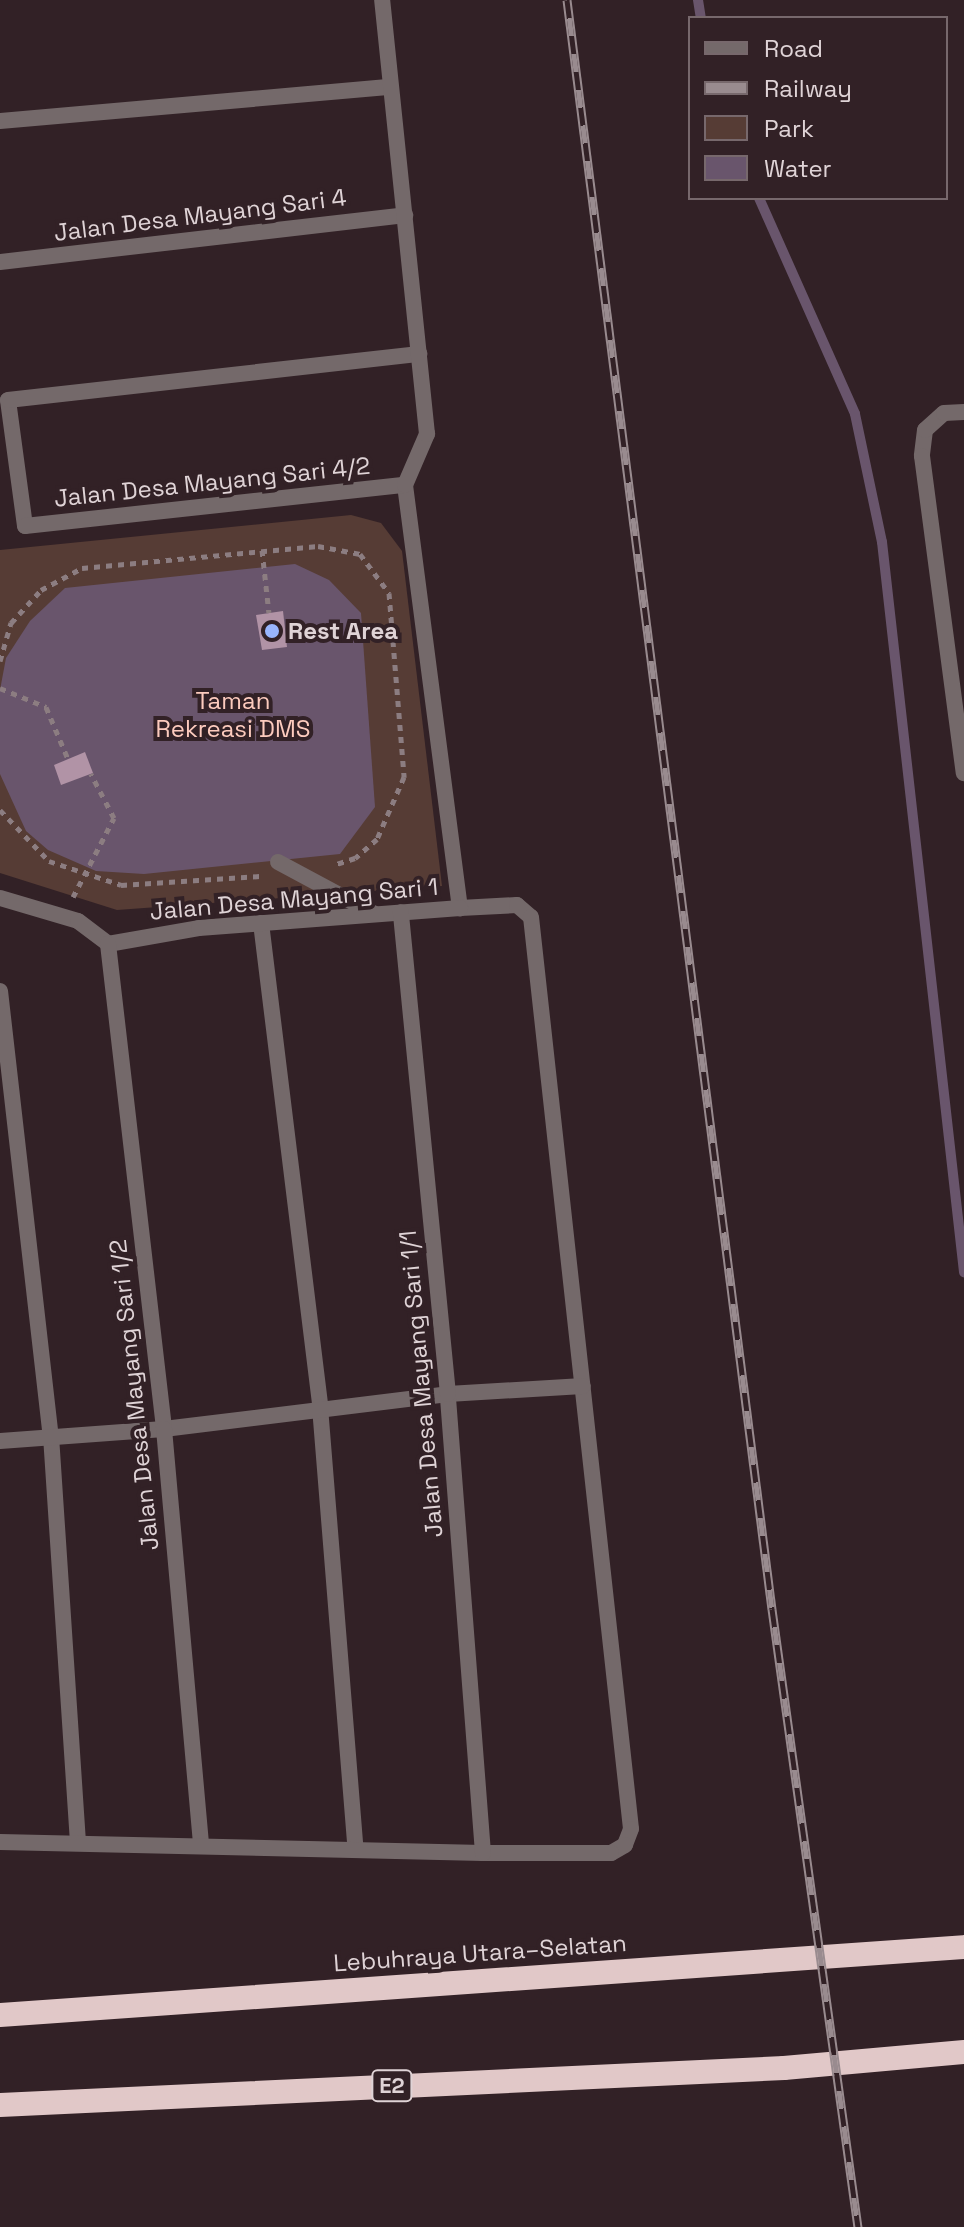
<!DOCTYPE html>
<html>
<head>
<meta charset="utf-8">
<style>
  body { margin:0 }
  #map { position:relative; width:964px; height:2227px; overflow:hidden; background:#322126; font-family:"Space Grotesk",sans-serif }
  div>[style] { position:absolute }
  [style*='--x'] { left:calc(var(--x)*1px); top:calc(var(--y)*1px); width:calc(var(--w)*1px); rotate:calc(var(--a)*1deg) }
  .green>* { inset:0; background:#563c35 }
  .water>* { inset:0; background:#69556c }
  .stream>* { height:10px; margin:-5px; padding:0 5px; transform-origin:5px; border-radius:5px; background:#69556c }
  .building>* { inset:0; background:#b193a6 }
  .path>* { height:5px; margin-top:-2.5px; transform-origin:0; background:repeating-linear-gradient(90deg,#8c7d81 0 6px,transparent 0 12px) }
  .lane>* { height:16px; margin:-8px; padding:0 8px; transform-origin:8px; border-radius:8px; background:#74696a }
  .street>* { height:16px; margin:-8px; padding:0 8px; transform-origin:8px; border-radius:8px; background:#74696a }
  .highway>* { height:24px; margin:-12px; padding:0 12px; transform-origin:12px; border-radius:12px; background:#e1c8c8 }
  .rail>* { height:9px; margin-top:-4.5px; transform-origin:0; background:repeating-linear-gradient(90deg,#322126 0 18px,#998b8f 0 36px); box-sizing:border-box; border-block:2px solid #998b8f }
  .dots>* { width:22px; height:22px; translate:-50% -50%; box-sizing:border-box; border:4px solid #322126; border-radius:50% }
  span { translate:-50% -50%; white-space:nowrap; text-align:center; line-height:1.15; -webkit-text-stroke:8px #322126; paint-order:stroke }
  .shield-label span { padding:2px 6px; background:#322126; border:2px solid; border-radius:6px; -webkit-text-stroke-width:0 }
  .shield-label { font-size:22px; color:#dfd3d6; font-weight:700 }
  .street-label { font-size:24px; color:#dfd3d6 }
  .poi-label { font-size:24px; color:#dfd3d6; font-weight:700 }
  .left { translate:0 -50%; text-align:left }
  .park-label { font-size:24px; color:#fdcbbe }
  .legend { position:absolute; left:688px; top:16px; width:260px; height:184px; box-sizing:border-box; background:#322126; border:2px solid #77686c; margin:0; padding:10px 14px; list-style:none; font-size:24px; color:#dfd3d6 }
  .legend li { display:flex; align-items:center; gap:16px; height:40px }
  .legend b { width:40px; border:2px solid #77686c }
</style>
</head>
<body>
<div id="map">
  <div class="green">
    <i style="clip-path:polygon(351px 515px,381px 523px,402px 551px,442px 886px,117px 910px,0 873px,0 550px)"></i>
  </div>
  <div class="water">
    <i style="clip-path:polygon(295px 564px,329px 580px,361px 613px,375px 807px,340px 854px,144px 874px,96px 871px,48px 850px,26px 831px,0 774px,0 690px,6px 658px,30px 621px,65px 588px)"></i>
  </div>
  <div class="stream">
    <i style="--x:698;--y:0;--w:18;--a:81"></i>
    <i style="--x:759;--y:198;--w:236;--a:66"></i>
    <i style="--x:855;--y:414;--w:131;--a:78.1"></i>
    <i style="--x:882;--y:542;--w:735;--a:83.59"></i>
  </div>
  <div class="building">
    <i style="clip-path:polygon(283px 611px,287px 647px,262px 650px,256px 615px)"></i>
    <i style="clip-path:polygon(85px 752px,93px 773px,61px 785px,54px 765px)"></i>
  </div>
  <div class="path">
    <i style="--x:262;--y:550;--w:63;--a:83.7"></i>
    <i style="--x:0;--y:661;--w:40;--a:-74"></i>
    <i style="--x:11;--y:623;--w:45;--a:-47.7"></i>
    <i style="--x:41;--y:590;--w:47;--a:-28.2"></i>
    <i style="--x:82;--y:568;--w:237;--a:-5.3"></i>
    <i style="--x:318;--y:546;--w:43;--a:10.8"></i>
    <i style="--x:360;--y:554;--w:49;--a:53.4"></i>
    <i style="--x:389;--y:593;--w:185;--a:85.3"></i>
    <i style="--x:404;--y:777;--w:68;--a:113.5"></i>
    <i style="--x:377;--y:839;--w:29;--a:139"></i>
    <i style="--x:355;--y:858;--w:23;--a:162"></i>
    <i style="--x:0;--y:688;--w:50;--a:22.4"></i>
    <i style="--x:46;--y:707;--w:56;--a:67.1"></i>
    <i style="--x:0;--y:810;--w:71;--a:46.1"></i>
    <i style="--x:49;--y:861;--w:76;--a:18.4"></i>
    <i style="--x:121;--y:885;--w:139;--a:-3.7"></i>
    <i style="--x:73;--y:897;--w:89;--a:-62.6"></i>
    <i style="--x:114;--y:818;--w:50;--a:-117.6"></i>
  </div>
  <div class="lane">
    <i style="--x:0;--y:121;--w:392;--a:-5"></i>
    <i style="--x:925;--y:430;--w:26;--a:97"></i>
    <i style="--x:922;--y:456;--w:320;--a:82.5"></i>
    <i style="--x:405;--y:485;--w:427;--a:82.6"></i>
    <i style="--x:460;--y:908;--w:57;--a:-3"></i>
    <i style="--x:517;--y:905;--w:18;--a:41"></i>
    <i style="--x:531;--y:917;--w:917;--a:83.74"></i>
    <i style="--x:631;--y:1829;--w:17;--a:111"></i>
    <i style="--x:625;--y:1845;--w:16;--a:150"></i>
    <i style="--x:611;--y:1853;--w:128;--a:180"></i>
    <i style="--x:25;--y:526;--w:127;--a:-97.7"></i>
    <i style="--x:8;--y:400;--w:414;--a:-6.4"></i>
    <i style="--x:278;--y:862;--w:110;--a:28.2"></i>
    <i style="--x:261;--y:923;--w:488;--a:83"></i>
    <i style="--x:320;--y:1407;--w:440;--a:85.4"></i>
    <i style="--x:0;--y:991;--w:448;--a:83.5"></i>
    <i style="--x:51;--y:1436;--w:407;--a:86.2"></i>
    <i style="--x:0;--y:1441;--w:164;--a:-4.2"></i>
    <i style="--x:164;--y:1429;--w:286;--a:-7"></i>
    <i style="--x:448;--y:1394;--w:135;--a:-3.4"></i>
  </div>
  <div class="street">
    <i style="--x:0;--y:262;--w:408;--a:-6.6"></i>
    <i style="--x:925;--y:430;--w:25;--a:-42"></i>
    <i style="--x:944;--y:413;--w:20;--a:-3"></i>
    <i style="--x:25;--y:526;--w:382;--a:-6.2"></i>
    <i style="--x:405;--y:485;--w:56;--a:-66.7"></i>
    <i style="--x:427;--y:434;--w:436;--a:-95.9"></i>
    <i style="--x:0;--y:898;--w:81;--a:16.4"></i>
    <i style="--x:78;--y:921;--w:38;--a:37"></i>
    <i style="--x:108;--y:944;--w:92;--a:-10"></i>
    <i style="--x:199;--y:928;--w:262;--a:-4.4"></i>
    <i style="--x:108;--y:944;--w:488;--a:83.4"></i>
    <i style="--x:164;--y:1429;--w:416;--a:84.9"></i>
    <i style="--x:0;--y:1842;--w:483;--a:1.3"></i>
    <i style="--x:483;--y:1853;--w:460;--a:-94.4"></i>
    <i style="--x:448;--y:1394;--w:484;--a:-95.6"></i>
  </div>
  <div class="highway">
    <i style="--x:0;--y:2015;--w:966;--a:-4.03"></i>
    <i style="--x:0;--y:2105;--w:785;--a:-2.7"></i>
    <i style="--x:784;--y:2068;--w:181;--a:-5.1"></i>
  </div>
  <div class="rail">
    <i style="--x:567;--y:0;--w:1622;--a:82.74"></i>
    <i style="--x:772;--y:1609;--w:624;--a:82.08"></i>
  </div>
  <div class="dots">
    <i style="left:272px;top:631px;background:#99b5fd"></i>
  </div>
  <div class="shield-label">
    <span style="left:392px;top:2086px">E2</span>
  </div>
  <div class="street-label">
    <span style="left:200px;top:215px;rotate:-7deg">Jalan Desa Mayang Sari 4</span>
    <span style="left:212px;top:482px;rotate:-6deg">Jalan Desa Mayang Sari 4/2</span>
    <span style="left:294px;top:899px;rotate:-5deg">Jalan Desa Mayang Sari 1</span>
    <span style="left:421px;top:1384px;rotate:-95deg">Jalan Desa Mayang Sari 1/1</span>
    <span style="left:134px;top:1395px;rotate:-96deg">Jalan Desa Mayang Sari 1/2</span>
    <span style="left:480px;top:1953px;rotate:-4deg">Lebuhraya Utara–Selatan</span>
  </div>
  <div class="poi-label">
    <span class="left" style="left:288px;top:631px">Rest Area</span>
  </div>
  <div class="park-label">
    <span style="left:233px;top:715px">Taman<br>Rekreasi DMS</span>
  </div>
  <ul class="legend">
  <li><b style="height:10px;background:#74696a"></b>Road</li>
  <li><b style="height:10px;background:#998b8f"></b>Railway</li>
  <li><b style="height:22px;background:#563c35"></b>Park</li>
  <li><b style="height:22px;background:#69556c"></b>Water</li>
  </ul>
</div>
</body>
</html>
